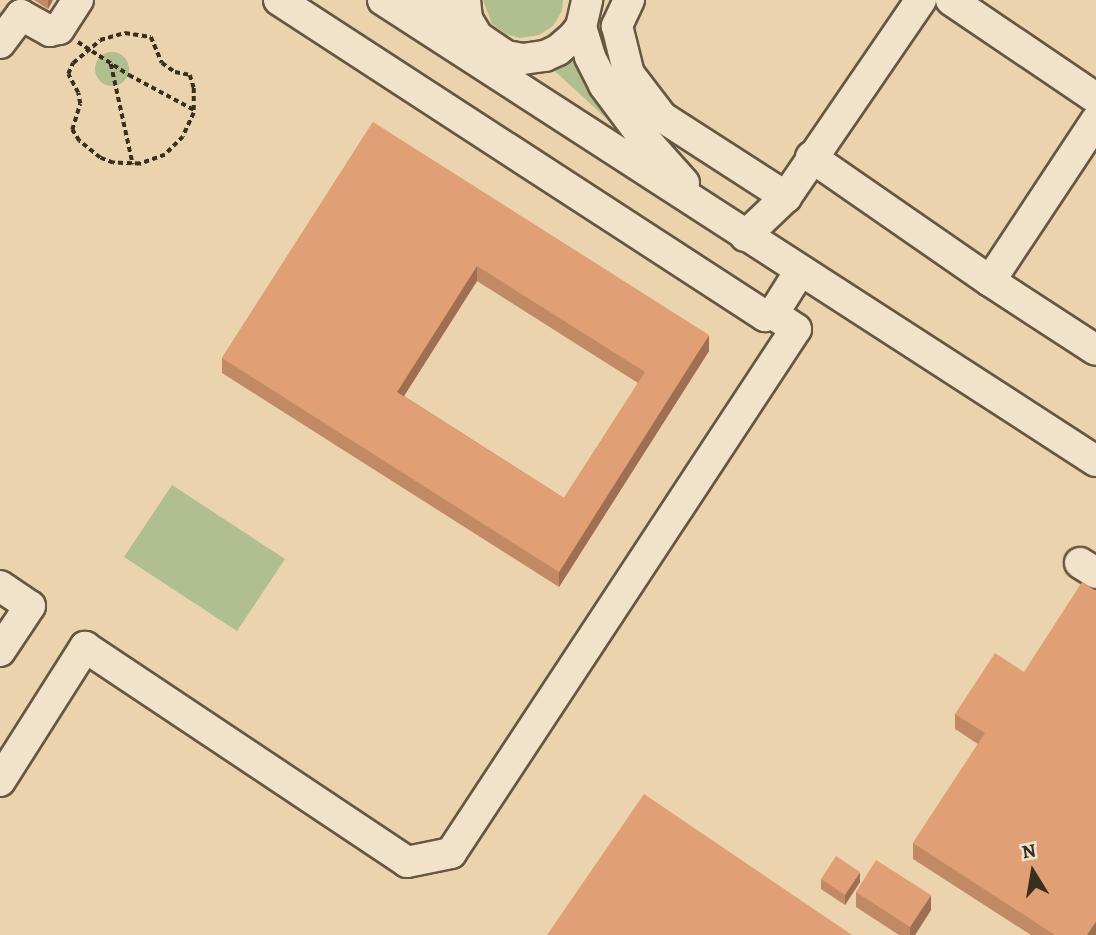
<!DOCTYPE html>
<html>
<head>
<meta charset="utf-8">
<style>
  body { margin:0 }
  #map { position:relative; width:1096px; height:935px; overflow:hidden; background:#ebd3ae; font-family:Alegreya,serif }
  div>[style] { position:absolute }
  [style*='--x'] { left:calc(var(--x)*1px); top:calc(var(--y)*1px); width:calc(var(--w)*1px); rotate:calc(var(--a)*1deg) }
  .green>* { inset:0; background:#b1be8f }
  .round { border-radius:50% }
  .path>* { height:3.5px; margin-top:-1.75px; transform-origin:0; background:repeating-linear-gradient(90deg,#3a2e1e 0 5px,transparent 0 8.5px) }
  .roads { filter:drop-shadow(2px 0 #665742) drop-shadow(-2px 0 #665742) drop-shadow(0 2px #665742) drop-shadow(0 -2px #665742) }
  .minor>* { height:30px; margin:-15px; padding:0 15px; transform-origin:15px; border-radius:15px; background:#f2e2ca }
  .wall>* { inset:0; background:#c28965 }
  .shaded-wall>* { inset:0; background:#9e6f52 }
  .building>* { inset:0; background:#e19f75 }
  span { translate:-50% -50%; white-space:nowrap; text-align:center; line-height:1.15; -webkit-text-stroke:6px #f2e2ca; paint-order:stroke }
  .north { position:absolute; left:998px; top:837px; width:70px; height:70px; -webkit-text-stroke:5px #f2e2ca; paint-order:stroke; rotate:349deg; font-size:19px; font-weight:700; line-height:28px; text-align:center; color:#3a2e1e }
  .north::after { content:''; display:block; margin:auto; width:24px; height:32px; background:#3a2e1e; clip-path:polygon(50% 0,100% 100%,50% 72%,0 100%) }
</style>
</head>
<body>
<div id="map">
  <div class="green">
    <i style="clip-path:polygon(483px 0,563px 0,562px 11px,553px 26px,539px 35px,520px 38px,506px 34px,492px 24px)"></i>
    <i style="clip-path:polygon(577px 42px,632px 142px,546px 63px)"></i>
    <i class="round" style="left:95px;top:52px;width:34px;height:34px"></i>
    <i style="clip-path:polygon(172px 485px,285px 559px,237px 631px,124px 557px)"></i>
  </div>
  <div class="path">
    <i style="--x:125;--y:33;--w:26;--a:9"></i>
    <i style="--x:151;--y:37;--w:28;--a:67"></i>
    <i style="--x:162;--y:63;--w:16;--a:35"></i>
    <i style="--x:175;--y:72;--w:15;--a:11"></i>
    <i style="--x:190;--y:75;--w:14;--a:73"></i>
    <i style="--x:194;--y:88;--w:25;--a:90"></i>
    <i style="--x:194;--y:113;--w:26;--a:115"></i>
    <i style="--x:183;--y:137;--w:25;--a:135"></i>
    <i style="--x:165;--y:155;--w:27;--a:160"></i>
    <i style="--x:140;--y:164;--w:27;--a:-178"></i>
    <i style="--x:113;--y:163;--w:14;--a:-159"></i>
    <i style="--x:100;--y:158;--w:27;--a:-141"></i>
    <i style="--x:79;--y:141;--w:13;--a:-122"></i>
    <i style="--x:72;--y:130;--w:27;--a:-73"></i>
    <i style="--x:80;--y:104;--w:11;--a:-100"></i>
    <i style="--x:78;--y:93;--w:21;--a:-118"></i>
    <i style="--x:68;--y:74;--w:12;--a:-66"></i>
    <i style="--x:73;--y:63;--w:35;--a:-40"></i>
    <i style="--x:100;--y:40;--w:26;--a:-16"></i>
    <i style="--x:78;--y:42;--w:61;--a:32.9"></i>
    <i style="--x:129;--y:75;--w:74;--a:28.3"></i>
    <i style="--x:111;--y:64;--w:103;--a:77.7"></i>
  </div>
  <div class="roads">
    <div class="minor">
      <i style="--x:279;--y:0;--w:580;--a:33.03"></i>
      <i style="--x:765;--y:316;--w:8;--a:-14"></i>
      <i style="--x:773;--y:314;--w:51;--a:-57.9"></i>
      <i style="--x:383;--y:0;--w:849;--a:32.89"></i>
      <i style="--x:415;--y:0;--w:55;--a:20.1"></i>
      <i style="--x:465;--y:0;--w:19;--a:84"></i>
      <i style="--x:467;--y:19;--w:21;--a:59"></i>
      <i style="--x:478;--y:37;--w:34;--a:34"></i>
      <i style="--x:506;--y:56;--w:17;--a:10"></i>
      <i style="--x:523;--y:59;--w:22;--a:-8"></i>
      <i style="--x:545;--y:56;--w:14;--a:-25"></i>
      <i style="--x:558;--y:50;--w:21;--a:-41"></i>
      <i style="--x:574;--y:36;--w:11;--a:-52"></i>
      <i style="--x:581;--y:27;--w:28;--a:-77"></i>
      <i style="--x:629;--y:0;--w:29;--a:115"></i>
      <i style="--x:617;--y:26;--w:49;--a:76"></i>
      <i style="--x:629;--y:74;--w:54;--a:52.5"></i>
      <i style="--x:662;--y:117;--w:148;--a:32.8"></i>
      <i style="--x:951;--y:0;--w:175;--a:34.1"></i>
      <i style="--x:581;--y:27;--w:31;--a:73"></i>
      <i style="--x:590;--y:57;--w:31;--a:63"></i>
      <i style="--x:604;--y:85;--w:64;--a:53.3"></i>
      <i style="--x:642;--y:136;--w:63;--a:48.2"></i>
      <i style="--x:0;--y:43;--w:35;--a:-53"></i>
      <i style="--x:21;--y:15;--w:33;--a:29"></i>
      <i style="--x:50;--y:31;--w:9;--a:-13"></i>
      <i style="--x:59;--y:29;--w:35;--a:-57"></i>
      <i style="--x:811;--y:157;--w:218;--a:34.7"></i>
      <i style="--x:990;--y:281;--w:126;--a:33.1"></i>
      <i style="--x:745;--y:236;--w:57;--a:-43.6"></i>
      <i style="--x:786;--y:197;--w:239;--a:-55.6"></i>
      <i style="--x:990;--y:281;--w:192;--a:-56.5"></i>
      <i style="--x:1080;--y:563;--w:19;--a:32"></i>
      <i style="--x:0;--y:586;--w:36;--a:34"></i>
      <i style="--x:30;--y:606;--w:54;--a:123.7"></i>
      <i style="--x:0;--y:781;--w:159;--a:-57.6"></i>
      <i style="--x:85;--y:647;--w:387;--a:33.7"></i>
      <i style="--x:407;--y:862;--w:45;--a:-11.6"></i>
      <i style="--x:451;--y:853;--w:627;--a:-56.64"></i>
      <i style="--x:796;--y:329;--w:27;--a:-147"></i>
    </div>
  </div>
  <div class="wall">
    <i style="clip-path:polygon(34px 0,53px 0,48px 9px)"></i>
    <i style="clip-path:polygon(evenodd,373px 122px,709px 351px,559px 587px,222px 373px,222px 358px,373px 122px,477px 281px,638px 383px,564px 498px,404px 396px,477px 281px)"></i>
    <i style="clip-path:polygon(1024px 672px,1096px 935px,1031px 935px,913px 859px,913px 843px,978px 744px,955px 729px,955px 714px)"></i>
    <i style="clip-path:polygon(821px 879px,860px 882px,845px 905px,821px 889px)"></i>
    <i style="clip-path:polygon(856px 892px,931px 910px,915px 935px,899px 935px,856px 907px)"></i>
  </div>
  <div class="shaded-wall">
    <i style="clip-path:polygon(48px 0,53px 0,48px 9px)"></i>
    <i style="clip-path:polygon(477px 266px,477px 281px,397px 407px,397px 392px)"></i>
    <i style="clip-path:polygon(709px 335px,709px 351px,559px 587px,559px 572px)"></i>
    <i style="clip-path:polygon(860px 872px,860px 882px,845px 905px,845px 895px)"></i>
    <i style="clip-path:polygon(931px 895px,931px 910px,915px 935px,910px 935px,910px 927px)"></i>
    <i style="clip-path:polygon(1096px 921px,1096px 935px,1087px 935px)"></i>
  </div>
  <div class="building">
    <i style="clip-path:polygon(evenodd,373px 122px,709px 335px,559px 572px,222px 358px,373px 122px,477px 266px,645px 372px,564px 498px,397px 392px,477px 266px)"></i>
    <i style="clip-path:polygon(1082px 582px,1096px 591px,1096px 921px,1087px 935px,1055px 935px,913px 843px,985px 733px,955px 714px,995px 653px,1024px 672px)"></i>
    <i style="clip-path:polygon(644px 794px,852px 935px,547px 935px)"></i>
    <i style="clip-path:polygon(836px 856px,860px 872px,845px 895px,821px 879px)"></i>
    <i style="clip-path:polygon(876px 860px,931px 895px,910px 927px,856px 892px)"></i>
  </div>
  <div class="north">N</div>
</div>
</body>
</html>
